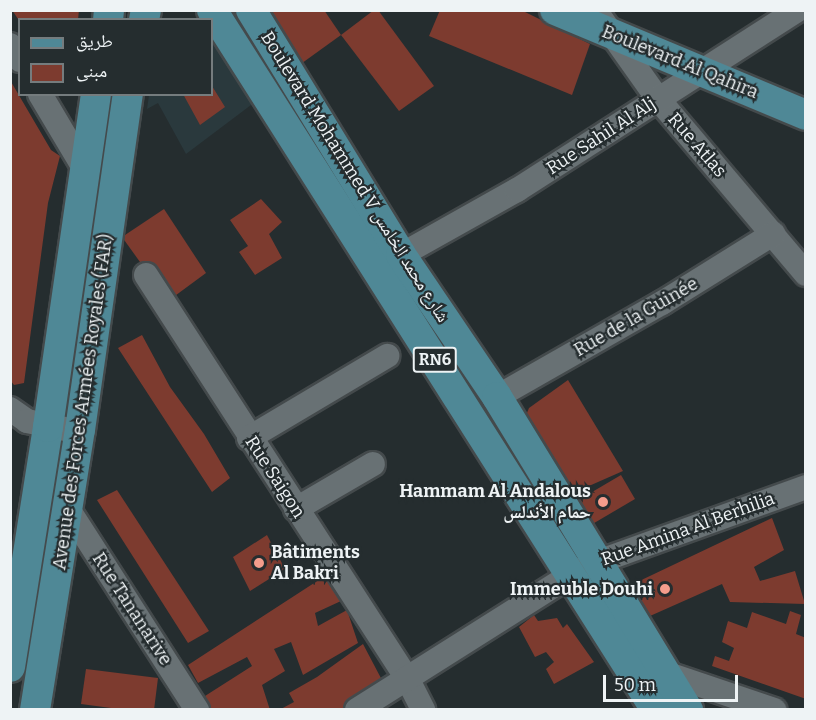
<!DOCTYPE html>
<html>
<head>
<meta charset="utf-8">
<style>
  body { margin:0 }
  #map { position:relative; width:816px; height:720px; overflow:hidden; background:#252d2f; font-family:Bitter,"Noto Naskh Arabic",serif }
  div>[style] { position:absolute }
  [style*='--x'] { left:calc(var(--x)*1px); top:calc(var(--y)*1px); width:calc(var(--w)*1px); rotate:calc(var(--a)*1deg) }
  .built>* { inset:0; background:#2a393d }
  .building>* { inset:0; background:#7d3b2f }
  .roads { filter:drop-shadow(2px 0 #444a4c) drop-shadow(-2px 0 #444a4c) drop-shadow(0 2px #444a4c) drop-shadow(0 -2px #444a4c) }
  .minor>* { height:24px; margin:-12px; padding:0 12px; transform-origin:12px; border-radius:12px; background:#687174 }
  .major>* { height:30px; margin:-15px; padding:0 15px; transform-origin:15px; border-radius:15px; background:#4f8896 }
  .dots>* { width:16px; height:16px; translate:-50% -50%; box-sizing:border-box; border:3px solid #252d2f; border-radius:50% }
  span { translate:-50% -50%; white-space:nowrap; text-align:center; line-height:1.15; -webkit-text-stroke:4.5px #252d2f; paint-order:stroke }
  .shield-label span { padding:2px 4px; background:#252d2f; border:2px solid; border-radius:4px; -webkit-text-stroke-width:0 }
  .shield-label { font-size:16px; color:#eef3f5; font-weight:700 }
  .street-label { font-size:18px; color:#eef3f5 }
  .poi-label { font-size:18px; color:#eef3f5; font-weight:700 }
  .right { translate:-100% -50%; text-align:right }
  .left { translate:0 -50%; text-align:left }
  .frame { position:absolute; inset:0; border:12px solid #eef3f5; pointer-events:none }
  .legend { position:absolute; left:18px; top:18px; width:195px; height:78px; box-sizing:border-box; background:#252d2f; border:2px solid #757c7e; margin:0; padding:8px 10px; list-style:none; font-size:18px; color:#eef3f5 }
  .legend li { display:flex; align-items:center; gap:12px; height:30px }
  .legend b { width:30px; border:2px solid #757c7e }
  .scale { position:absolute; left:603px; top:675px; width:135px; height:27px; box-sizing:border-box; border:3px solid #eef3f5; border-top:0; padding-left:8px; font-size:18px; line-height:21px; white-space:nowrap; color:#eef3f5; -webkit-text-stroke:4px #252d2f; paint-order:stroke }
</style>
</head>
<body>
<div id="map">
  <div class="built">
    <i style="clip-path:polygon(212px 23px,259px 99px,186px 154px,158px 103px,147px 109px,149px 95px,212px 94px)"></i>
  </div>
  <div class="building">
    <i style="clip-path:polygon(12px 10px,79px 10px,78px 20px,20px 20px,20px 22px)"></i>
    <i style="clip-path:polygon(260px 10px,324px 10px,341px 35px,298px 66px)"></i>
    <i style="clip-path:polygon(374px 10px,378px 10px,434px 86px,399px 111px,341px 35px)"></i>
    <i style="clip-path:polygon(440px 10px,521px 10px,590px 44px,572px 95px,429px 36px)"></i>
    <i style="clip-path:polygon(10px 80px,51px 150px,60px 156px,48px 203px,24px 383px,14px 385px,10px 380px)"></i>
    <i style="clip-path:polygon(212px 86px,225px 107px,200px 125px,183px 94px,212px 94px)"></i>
    <i style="clip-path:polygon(261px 199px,282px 222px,269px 234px,282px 258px,255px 275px,239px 252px,248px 246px,230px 220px)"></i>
    <i style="clip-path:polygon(164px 209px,206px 273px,168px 301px,122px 237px)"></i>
    <i style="clip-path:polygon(142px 335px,170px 387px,204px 434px,230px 478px,212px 492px,118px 348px)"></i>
    <i style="clip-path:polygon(568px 380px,623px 471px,573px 493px,524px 420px,529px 408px)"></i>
    <i style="clip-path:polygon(621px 475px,635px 499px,584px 529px,570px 505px)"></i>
    <i style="clip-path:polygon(117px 490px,209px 631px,188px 643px,97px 500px)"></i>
    <i style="clip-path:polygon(772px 518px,784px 550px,754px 567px,760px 581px,795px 571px,805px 604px,730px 602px,722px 584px,641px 620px,629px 599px,633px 584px)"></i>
    <i style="clip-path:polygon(267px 535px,285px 569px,250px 591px,233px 557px)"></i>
    <i style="clip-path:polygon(328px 574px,341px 601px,315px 613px,318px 626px,347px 610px,358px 643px,303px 675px,291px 642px,274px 649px,285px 671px,262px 685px,270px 710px,212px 710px,205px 696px,252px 666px,247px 657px,198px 683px,188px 665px)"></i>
    <i style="clip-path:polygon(790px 611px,801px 615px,796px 634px,806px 638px,806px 699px,712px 666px,715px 656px,729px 661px,734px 648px,722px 642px,728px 621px,747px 628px,752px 612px,786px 624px)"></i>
    <i style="clip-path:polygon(534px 615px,538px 621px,557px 618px,563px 628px,567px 624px,594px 662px,554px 684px,546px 669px,554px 662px,546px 652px,535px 657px,519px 627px)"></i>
    <i style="clip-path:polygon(363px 644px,383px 682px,340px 710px,279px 710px,294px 702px,289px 693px,317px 677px)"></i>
    <i style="clip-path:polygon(86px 669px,158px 678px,154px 710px,126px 710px,81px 704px)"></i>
  </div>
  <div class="roads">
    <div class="minor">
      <i style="--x:595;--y:10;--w:109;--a:54.7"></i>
      <i style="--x:658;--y:99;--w:229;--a:49.8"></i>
      <i style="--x:10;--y:45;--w:18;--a:56"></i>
      <i style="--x:40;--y:94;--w:86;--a:59.3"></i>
      <i style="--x:401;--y:255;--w:133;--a:-29.3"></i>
      <i style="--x:517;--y:190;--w:333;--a:-32.7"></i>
      <i style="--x:146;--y:275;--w:480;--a:57.1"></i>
      <i style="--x:407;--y:678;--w:36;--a:63"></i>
      <i style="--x:497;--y:397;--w:190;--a:-29.7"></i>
      <i style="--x:662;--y:303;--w:131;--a:-31.9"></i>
      <i style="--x:10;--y:409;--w:21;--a:35"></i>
      <i style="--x:27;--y:421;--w:40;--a:12"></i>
      <i style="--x:249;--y:438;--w:161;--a:-30.7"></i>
      <i style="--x:68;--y:509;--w:239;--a:57.3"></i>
      <i style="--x:296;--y:509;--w:89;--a:-30.3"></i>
      <i style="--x:656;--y:670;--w:125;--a:18.7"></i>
      <i style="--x:357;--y:710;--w:254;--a:-32.3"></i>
      <i style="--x:572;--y:574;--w:29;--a:-25"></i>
      <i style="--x:598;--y:562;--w:221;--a:-19.8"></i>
    </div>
    <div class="major">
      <i style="--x:212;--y:10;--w:829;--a:57.61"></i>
      <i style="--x:251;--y:10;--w:287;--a:58.5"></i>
      <i style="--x:401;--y:255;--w:171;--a:55.9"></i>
      <i style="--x:497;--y:397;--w:367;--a:58.6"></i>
      <i style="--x:555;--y:10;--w:272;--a:22.7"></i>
      <i style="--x:108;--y:20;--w:10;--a:-84"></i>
      <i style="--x:144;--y:20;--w:10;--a:-79"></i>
      <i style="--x:10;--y:667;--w:243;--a:-81"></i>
      <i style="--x:48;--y:427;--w:336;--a:-81.8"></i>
      <i style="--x:35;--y:710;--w:284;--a:-80.9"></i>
      <i style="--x:80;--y:430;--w:339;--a:-81.9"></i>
    </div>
  </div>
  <div class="dots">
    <i style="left:603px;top:502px;background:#f49d8c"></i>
    <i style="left:259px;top:563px;background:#f49d8c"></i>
    <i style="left:665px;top:589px;background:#f49d8c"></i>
  </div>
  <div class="shield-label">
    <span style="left:435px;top:360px">RN6</span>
  </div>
  <div class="street-label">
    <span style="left:680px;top:62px;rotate:22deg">Boulevard Al Qahira</span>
    <span style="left:601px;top:136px;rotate:-33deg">Rue Sahil Al Alj</span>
    <span style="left:697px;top:145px;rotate:49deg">Rue Atlas</span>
    <span style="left:355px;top:177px;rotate:58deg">Boulevard Mohammed V شارع محمد الخامس</span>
    <span style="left:636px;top:317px;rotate:-30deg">Rue de la Guinée</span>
    <span style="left:83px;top:402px;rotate:-82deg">Avenue des Forces Armées Royales (FAR)</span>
    <span style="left:275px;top:477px;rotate:57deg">Rue Saigon</span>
    <span style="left:688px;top:529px;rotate:-20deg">Rue Amina Al Berhilia</span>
    <span style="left:132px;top:609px;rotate:57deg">Rue Tananarive</span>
  </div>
  <div class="poi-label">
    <span class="right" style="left:591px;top:502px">Hammam Al Andalous<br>حمام الأندلس</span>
    <span class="left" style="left:271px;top:563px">Bâtiments<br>Al Bakri</span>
    <span class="right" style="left:653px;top:589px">Immeuble Douhi</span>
  </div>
  <div class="frame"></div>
  <ul class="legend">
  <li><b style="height:8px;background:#4f8896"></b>طريق</li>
  <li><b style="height:16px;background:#7d3b2f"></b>مبنى</li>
  </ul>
  <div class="scale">50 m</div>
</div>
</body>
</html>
